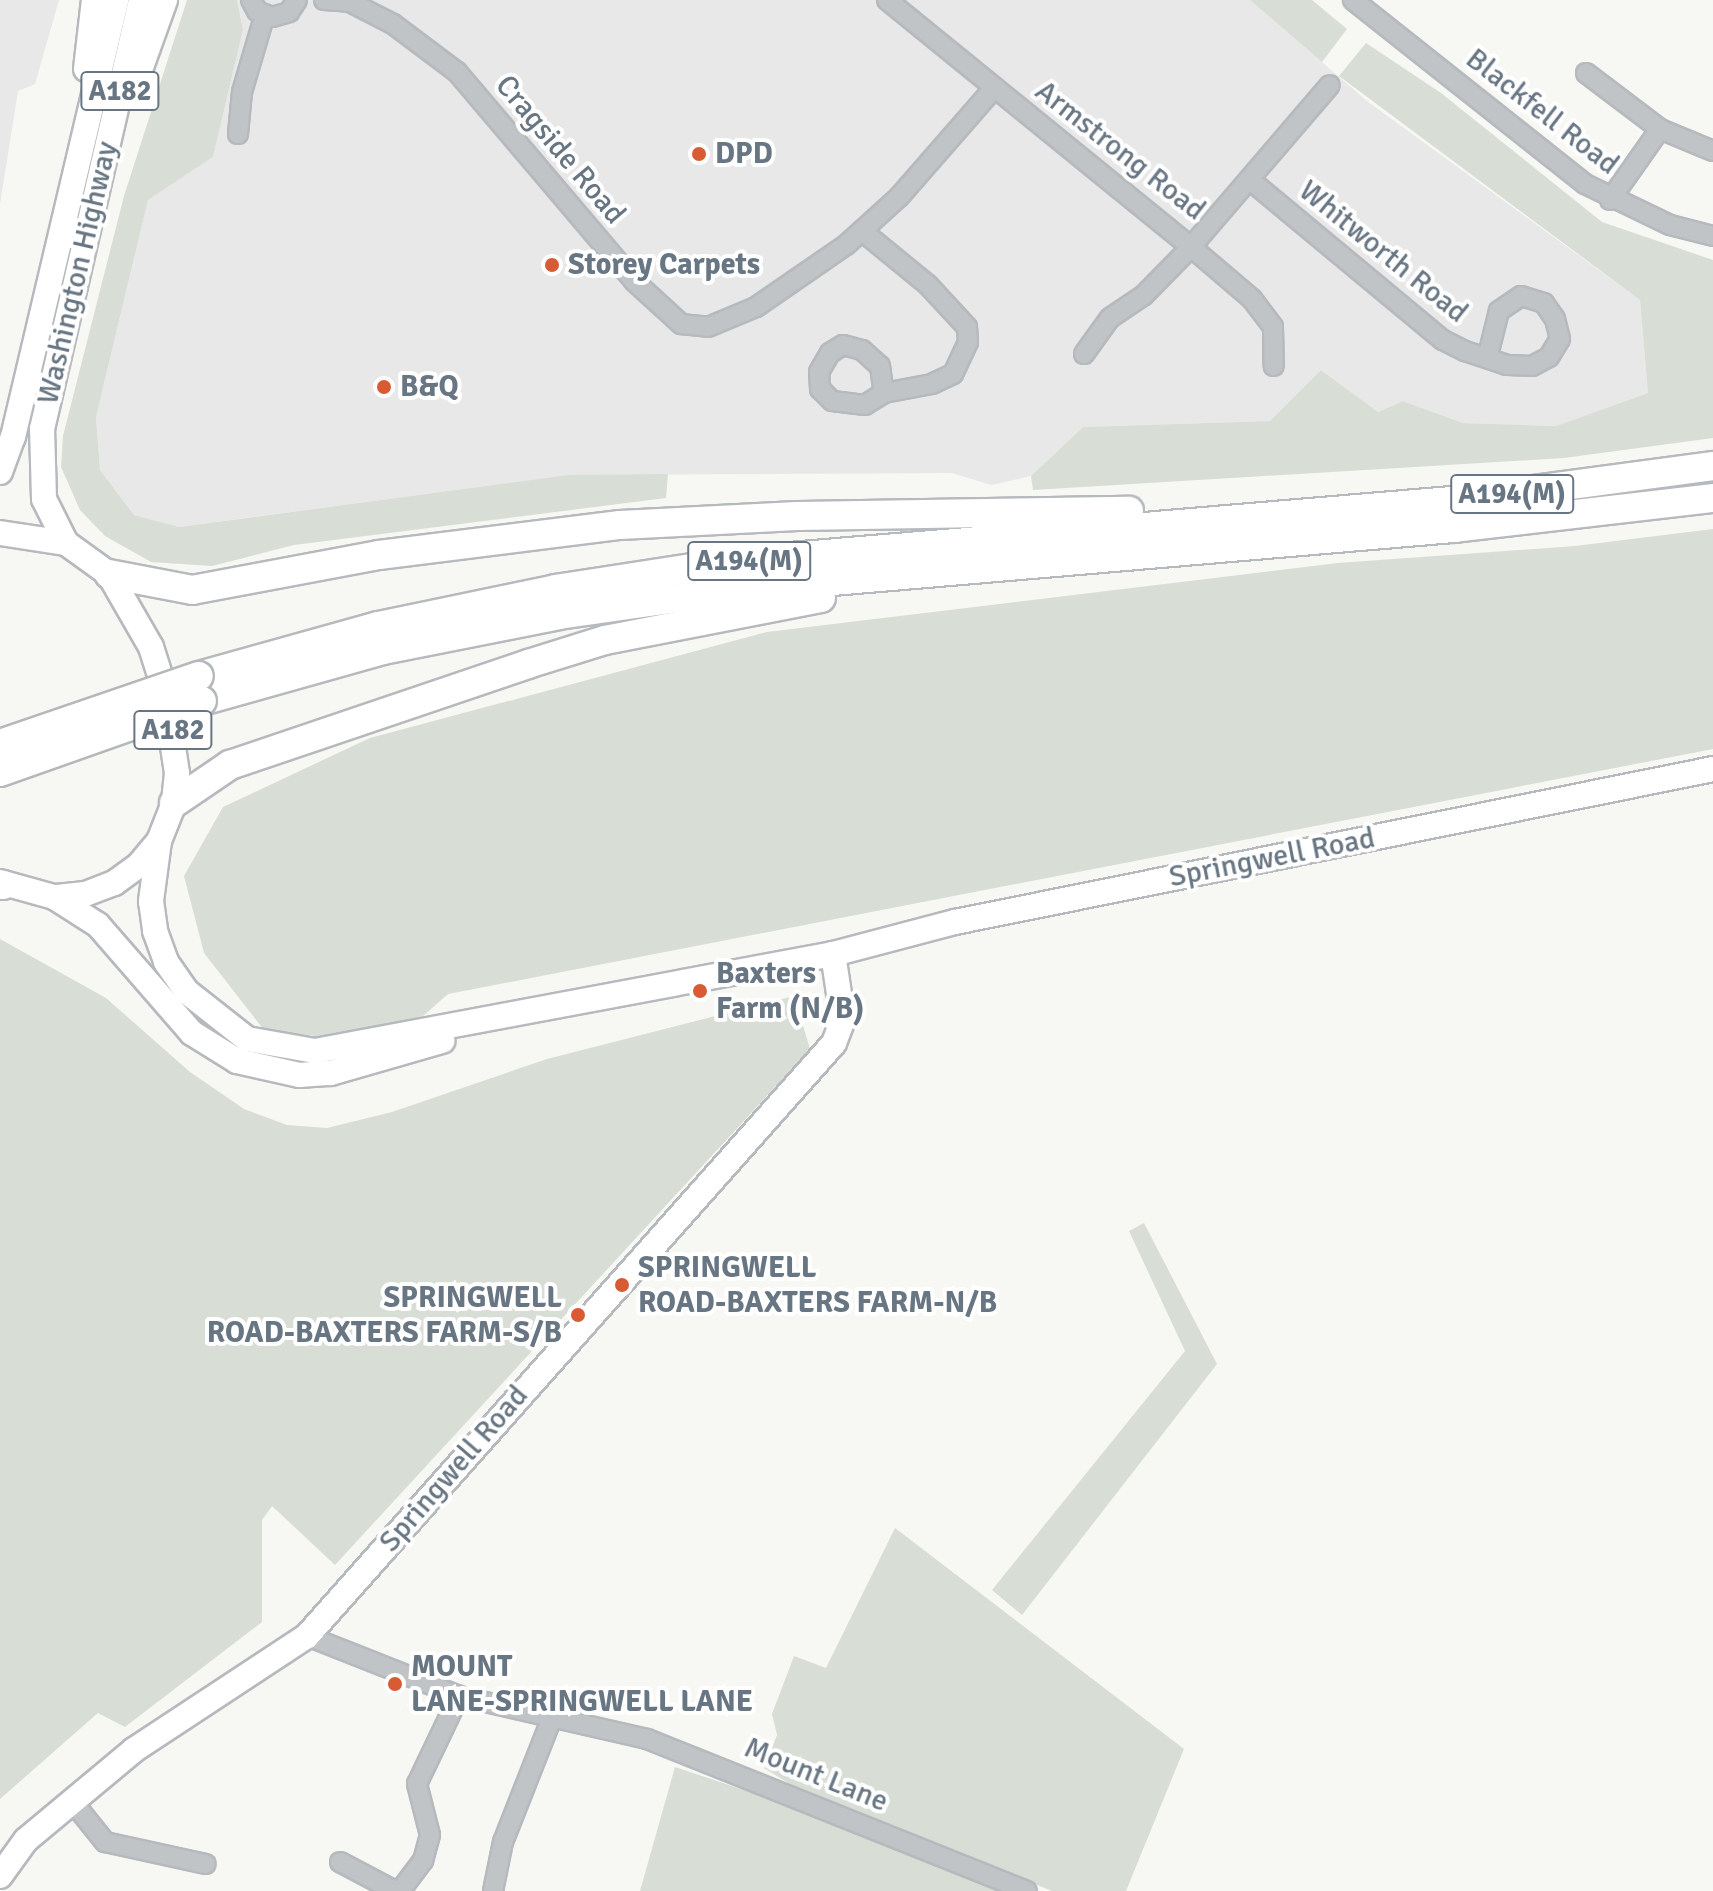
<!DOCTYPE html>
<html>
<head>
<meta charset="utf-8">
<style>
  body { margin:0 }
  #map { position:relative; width:1713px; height:1891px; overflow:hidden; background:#f7f7f4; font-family:Signika,sans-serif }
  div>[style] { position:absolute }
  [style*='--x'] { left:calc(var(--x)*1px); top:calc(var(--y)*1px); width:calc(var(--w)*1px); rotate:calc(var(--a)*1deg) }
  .built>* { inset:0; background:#e7e8e7 }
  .green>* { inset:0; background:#d8ddd5 }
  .roads { filter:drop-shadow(2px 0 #b6b9bd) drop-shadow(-2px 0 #b6b9bd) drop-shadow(0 2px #b6b9bd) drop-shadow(0 -2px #b6b9bd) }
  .minor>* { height:18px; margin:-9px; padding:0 9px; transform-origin:9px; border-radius:9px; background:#c0c4c7 }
  .major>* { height:24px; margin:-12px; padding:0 12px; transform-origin:12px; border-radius:12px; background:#fff }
  .highway>* { height:28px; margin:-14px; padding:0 14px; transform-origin:14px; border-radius:14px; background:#fff }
  .bridges { filter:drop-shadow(2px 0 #b5b8bb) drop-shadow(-2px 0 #b5b8bb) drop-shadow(0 2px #b5b8bb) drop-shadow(0 -2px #b5b8bb) }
  .highway-bridge>* { height:28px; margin:-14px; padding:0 14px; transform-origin:14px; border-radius:14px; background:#fff }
  .dots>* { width:22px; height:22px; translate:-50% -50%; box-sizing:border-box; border:4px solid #fff; border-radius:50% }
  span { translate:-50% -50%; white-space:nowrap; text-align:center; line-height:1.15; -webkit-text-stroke:8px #fff; paint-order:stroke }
  .shield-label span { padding:2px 6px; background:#fff; border:2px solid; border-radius:6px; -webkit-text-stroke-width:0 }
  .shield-label { font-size:28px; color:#687683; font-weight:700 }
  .street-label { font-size:30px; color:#687683 }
  .poi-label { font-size:30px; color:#687683; font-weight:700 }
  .left { translate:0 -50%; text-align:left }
  .right { translate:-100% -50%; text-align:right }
</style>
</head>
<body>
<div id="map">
  <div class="built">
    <i style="clip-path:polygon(0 0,59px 0,35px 84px,18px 91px,0 204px)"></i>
    <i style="clip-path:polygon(237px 0,1250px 0,1367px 101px,1640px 300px,1648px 393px,1556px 426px,1463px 423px,1403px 401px,1378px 412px,1321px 370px,1270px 421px,1083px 427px,1031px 476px,991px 485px,952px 473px,568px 475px,178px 527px,134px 515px,100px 470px,96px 417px,148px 200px,213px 157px,243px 30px)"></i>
  </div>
  <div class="green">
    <i style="clip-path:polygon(187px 0,237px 0,243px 30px,213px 157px,148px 200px,96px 417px,100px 470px,134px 515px,179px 527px,568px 475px,668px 474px,666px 498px,294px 545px,212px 566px,151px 562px,105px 536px,80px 510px,61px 467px,63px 436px,124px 196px)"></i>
    <i style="clip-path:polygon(1250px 0,1312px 0,1347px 29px,1322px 62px)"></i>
    <i style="clip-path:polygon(1366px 43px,1441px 93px,1602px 222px,1713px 260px,1713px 438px,1564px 458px,1033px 490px,1031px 476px,1083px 427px,1270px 421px,1321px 370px,1378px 412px,1403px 401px,1463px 423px,1556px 426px,1648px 393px,1640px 300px,1339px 76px)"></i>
    <i style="clip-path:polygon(1713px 529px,1713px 749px,448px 994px,423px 1016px,333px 1038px,264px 1030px,204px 953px,184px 876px,223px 807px,370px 738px,767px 632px,1338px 563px,1575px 546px)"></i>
    <i style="clip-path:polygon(0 939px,106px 998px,190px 1072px,244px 1109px,287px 1125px,327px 1128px,392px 1112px,547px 1059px,794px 996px,810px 1049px,335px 1565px,272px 1506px,262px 1520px,262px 1622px,125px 1727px,98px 1713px,0 1799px)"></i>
    <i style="clip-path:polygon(1144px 1223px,1217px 1364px,1022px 1615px,992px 1590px,1185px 1351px,1129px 1231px)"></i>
    <i style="clip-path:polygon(895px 1528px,1184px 1749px,1126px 1891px,1052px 1891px,790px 1784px,764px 1768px,777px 1735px,772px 1714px,794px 1656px,826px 1668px)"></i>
    <i style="clip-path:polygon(675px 1767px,936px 1854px,1027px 1891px,640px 1891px)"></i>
  </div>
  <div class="roads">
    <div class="minor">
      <i style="--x:251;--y:0;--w:13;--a:61"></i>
      <i style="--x:257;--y:11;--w:16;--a:22"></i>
      <i style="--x:272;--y:17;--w:18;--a:-16"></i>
      <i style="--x:289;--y:12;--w:14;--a:-56"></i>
      <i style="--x:324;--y:0;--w:26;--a:4"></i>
      <i style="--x:350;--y:2;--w:48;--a:27.1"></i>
      <i style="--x:393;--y:24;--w:80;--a:36.9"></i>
      <i style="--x:457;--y:72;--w:274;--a:49.7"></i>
      <i style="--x:634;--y:281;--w:64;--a:42.5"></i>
      <i style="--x:681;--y:324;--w:27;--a:6"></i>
      <i style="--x:708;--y:327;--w:52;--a:-22.6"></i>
      <i style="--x:756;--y:307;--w:109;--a:-34.6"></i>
      <i style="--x:846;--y:245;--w:72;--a:-42.2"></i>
      <i style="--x:899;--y:197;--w:145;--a:-48.9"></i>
      <i style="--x:887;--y:0;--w:392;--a:39.1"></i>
      <i style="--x:1191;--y:247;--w:213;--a:-49.4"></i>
      <i style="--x:1353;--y:0;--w:296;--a:38.4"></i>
      <i style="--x:1585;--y:184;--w:94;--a:25.8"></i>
      <i style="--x:1670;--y:225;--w:44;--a:14.3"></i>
      <i style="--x:1586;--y:73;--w:93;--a:37.1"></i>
      <i style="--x:1660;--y:129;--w:57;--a:22.5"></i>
      <i style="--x:238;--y:134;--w:42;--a:-84.6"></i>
      <i style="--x:242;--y:92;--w:81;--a:-73.6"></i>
      <i style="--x:1250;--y:180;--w:251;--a:39.7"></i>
      <i style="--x:1443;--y:340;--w:25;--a:27"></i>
      <i style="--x:1465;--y:351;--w:44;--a:18.4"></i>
      <i style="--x:1507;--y:365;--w:25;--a:2"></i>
      <i style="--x:1532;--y:366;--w:19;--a:-28"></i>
      <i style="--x:1549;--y:357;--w:21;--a:-59"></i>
      <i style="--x:1560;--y:339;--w:21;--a:-104"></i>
      <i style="--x:1555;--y:319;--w:19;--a:-125"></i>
      <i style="--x:1544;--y:303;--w:24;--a:-163"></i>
      <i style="--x:1521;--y:296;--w:27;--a:146"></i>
      <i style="--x:1499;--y:311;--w:45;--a:104"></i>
      <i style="--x:1610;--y:200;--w:87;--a:-54.8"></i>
      <i style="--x:862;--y:231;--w:85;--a:39.3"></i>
      <i style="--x:928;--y:285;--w:57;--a:47.1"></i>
      <i style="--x:967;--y:327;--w:15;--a:86"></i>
      <i style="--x:968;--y:342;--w:35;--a:115"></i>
      <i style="--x:953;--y:374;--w:23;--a:155"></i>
      <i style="--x:932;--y:384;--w:49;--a:169.4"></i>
      <i style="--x:884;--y:393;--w:22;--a:148"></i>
      <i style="--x:865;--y:405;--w:33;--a:-173"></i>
      <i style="--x:832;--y:401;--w:17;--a:-135"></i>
      <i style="--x:820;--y:389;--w:17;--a:-93"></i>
      <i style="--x:819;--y:372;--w:22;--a:-60"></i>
      <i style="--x:830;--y:353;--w:15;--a:-32"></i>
      <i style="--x:843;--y:345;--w:20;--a:15"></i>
      <i style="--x:862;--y:350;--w:24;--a:42"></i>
      <i style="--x:880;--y:366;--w:27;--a:82"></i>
      <i style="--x:1084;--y:354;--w:44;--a:-54.2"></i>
      <i style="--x:1110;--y:318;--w:40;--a:-34"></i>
      <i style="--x:1143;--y:296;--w:69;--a:-45.6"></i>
      <i style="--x:1191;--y:247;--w:80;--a:40.4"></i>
      <i style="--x:1252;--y:299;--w:35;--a:53"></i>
      <i style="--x:1273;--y:327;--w:39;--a:89"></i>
      <i style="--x:307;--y:1636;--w:163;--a:21.5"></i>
      <i style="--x:459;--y:1696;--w:193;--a:12.9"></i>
      <i style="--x:647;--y:1739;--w:409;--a:21.8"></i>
      <i style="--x:72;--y:1801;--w:53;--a:51.2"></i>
      <i style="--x:105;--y:1842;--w:103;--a:12.3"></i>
      <i style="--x:340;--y:1862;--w:62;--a:27.8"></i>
      <i style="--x:400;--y:1891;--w:38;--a:-53"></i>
      <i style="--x:423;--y:1861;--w:27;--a:-75"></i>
      <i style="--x:430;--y:1835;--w:53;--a:-104.3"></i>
      <i style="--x:417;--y:1784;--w:98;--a:-64.5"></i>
      <i style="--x:493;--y:1891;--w:50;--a:-78.5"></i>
      <i style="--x:503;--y:1842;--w:136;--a:-68.5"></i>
    </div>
    <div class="major">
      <i style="--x:86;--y:69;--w:69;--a:-83.4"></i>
      <i style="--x:135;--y:84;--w:89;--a:-70.3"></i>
      <i style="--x:0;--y:472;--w:37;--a:-70"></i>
      <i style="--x:13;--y:437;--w:449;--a:-76.7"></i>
      <i style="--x:0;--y:533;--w:67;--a:8.6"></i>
      <i style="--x:66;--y:543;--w:53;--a:35.8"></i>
      <i style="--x:109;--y:574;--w:84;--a:60.1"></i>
      <i style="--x:151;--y:647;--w:43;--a:72.4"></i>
      <i style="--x:164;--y:688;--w:86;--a:81.3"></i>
      <i style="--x:177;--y:773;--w:30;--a:96"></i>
      <i style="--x:174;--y:803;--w:41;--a:111.5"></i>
      <i style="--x:159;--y:841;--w:31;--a:130"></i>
      <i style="--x:139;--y:865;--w:31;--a:144"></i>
      <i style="--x:114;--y:883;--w:31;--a:159"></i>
      <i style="--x:85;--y:894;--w:31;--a:174"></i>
      <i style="--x:54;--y:897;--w:56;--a:-164.5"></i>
      <i style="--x:66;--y:543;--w:49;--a:-116.6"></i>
      <i style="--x:44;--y:499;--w:70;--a:-91.6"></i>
      <i style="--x:42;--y:429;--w:440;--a:-77"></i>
      <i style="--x:159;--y:841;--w:61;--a:97.6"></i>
      <i style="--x:151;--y:901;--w:30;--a:82"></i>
      <i style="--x:155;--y:931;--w:33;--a:70"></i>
      <i style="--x:166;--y:962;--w:35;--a:55"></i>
      <i style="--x:186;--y:991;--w:78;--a:38.2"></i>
      <i style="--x:247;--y:1039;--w:69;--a:10"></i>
      <i style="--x:315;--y:1051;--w:527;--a:-10.61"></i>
      <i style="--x:833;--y:954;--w:126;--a:-14.7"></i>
      <i style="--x:955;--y:922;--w:773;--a:-11.41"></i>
      <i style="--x:54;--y:897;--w:52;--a:32.5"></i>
      <i style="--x:98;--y:925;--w:143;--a:49"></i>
      <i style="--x:192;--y:1033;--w:53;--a:31.9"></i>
      <i style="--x:237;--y:1061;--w:64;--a:12.7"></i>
      <i style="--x:299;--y:1075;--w:32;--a:-4"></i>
      <i style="--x:331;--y:1073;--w:116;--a:-16.1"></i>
      <i style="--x:0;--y:1876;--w:44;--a:-54.2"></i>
      <i style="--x:26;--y:1840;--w:141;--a:-39.8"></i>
      <i style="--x:134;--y:1750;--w:207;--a:-33.4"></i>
      <i style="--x:307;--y:1636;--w:793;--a:-48.37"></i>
      <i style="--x:834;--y:1043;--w:25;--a:-69"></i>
      <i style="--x:843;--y:1020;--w:67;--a:-98.6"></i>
    </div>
    <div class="highway">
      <i style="--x:109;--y:574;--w:85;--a:10.9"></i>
      <i style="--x:192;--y:590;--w:190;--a:-10.6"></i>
      <i style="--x:379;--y:555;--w:243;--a:-7.1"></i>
      <i style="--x:620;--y:525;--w:177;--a:-2.9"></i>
      <i style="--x:797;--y:516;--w:332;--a:-0.9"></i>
      <i style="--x:199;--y:676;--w:186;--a:-15.6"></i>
      <i style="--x:378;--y:626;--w:182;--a:-11.7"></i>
      <i style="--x:556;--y:589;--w:177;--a:-8.8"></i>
      <i style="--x:731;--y:562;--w:723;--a:-4.84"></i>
      <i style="--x:1451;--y:501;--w:264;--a:-7.6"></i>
      <i style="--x:202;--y:701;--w:188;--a:-15.7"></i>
      <i style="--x:383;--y:650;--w:179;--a:-11.2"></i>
      <i style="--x:559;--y:615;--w:182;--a:-8.2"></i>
      <i style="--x:739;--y:589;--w:718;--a:-4.88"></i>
      <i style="--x:1454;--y:528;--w:261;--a:-6.6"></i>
      <i style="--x:174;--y:803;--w:68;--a:-34.2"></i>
      <i style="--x:230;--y:765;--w:315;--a:-18.7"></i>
      <i style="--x:528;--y:664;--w:81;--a:-17.3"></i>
      <i style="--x:605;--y:640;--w:220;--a:-11"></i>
      <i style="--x:0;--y:885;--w:3;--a:0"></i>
    </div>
  </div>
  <div class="bridges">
    <div class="highway-bridge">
      <i style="--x:0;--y:744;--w:210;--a:-18.9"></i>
      <i style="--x:0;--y:772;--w:214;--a:-19.4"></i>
    </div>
  </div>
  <div class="dots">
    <i style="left:699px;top:154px;background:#d85b33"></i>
    <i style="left:552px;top:265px;background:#d85b33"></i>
    <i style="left:384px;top:387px;background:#d85b33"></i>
    <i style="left:700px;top:991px;background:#d85b33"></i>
    <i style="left:622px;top:1285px;background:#d85b33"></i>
    <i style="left:578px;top:1315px;background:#d85b33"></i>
    <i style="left:395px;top:1684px;background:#d85b33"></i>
  </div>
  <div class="shield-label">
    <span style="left:120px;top:91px">A182</span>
    <span style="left:1512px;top:494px">A194(M)</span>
    <span style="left:749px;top:561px">A194(M)</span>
    <span style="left:173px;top:730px">A182</span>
  </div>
  <div class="street-label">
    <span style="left:1542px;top:112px;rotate:38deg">Blackfell Road</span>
    <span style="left:560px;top:150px;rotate:50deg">Cragside Road</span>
    <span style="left:1120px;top:151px;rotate:38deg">Armstrong Road</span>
    <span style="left:1383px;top:252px;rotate:39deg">Whitworth Road</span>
    <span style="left:78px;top:273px;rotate:-77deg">Washington Highway</span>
    <span style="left:1272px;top:858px;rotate:-11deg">Springwell Road</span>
    <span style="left:454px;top:1469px;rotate:-49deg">Springwell Road</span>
    <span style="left:816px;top:1775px;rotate:22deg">Mount Lane</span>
  </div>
  <div class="poi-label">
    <span class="left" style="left:715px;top:154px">DPD</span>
    <span class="left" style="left:568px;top:265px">Storey Carpets</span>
    <span class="left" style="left:400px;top:387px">B&amp;Q</span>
    <span class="left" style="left:716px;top:991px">Baxters<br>Farm (N/B)</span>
    <span class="left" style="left:638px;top:1285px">SPRINGWELL<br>ROAD-BAXTERS FARM-N/B</span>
    <span class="right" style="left:562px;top:1315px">SPRINGWELL<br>ROAD-BAXTERS FARM-S/B</span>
    <span class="left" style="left:411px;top:1684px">MOUNT<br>LANE-SPRINGWELL LANE</span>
  </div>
</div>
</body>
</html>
